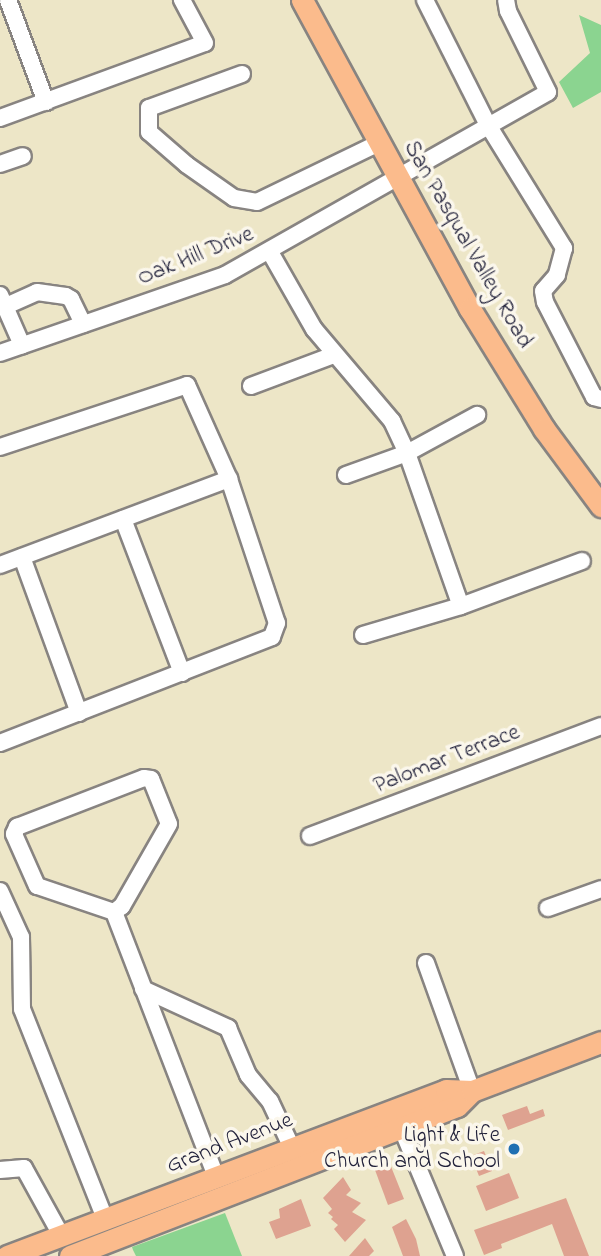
<!DOCTYPE html>
<html>
<head>
<meta charset="utf-8">
<style>
  body { margin:0 }
  #map { position:relative; width:601px; height:1256px; overflow:hidden; background:#ede6c7; font-family:"Indie Flower",sans-serif }
  div>[style] { position:absolute }
  [style*='--x'] { left:calc(var(--x)*1px); top:calc(var(--y)*1px); width:calc(var(--w)*1px); rotate:calc(var(--a)*1deg) }
  .green>* { inset:0; background:#8bd490 }
  .building>* { inset:0; background:#dea290 }
  .roads { filter:drop-shadow(2px 0 #888481) drop-shadow(-2px 0 #888481) drop-shadow(0 2px #888481) drop-shadow(0 -2px #888481) }
  .minor>* { height:16px; margin:-8px; padding:0 8px; transform-origin:8px; border-radius:8px; background:#fff }
  .major>* { height:21px; margin:-10.5px; padding:0 10.5px; transform-origin:10.5px; border-radius:10.5px; background:#fbbb8c }
  .dots>* { width:19px; height:19px; translate:-50% -50%; box-sizing:border-box; border:4px solid #fbf7ec; border-radius:50% }
  span { translate:-50% -50%; white-space:nowrap; text-align:center; line-height:1.15; -webkit-text-stroke:7px #fbf7ec; paint-order:stroke }
  .street-label { font-size:23px; color:#22223b }
  .poi-label { font-size:23px; color:#22223b }
  .right { translate:-100% -50%; text-align:right }
</style>
</head>
<body>
<div id="map">
  <div class="green">
    <i style="clip-path:polygon(579px 15px,601px 25px,601px 92px,573px 108px,559px 82px,590px 53px)"></i>
    <i style="clip-path:polygon(225px 1213px,242px 1256px,136px 1256px,133px 1250px,132px 1247px)"></i>
  </div>
  <div class="building">
    <i style="clip-path:polygon(527px 1106px,530px 1114px,543px 1109px,545px 1116px,508px 1130px,502px 1115px)"></i>
    <i style="clip-path:polygon(484px 1151px,492px 1171px,479px 1176px,471px 1156px)"></i>
    <i style="clip-path:polygon(390px 1164px,404px 1199px,388px 1205px,375px 1170px)"></i>
    <i style="clip-path:polygon(509px 1173px,519px 1198px,486px 1211px,476px 1186px)"></i>
    <i style="clip-path:polygon(343px 1177px,351px 1190px,346px 1195px,361px 1203px,352px 1212px,366px 1220px,345px 1242px,334px 1229px,338px 1225px,331px 1219px,333px 1217px,328px 1213px,332px 1209px,323px 1198px)"></i>
    <i style="clip-path:polygon(566px 1198px,589px 1256px,564px 1256px,552px 1224px,501px 1244px,502px 1248px,484px 1255px,474px 1230px)"></i>
    <i style="clip-path:polygon(301px 1199px,311px 1226px,276px 1239px,269px 1222px,280px 1218px,279px 1209px)"></i>
    <i style="clip-path:polygon(406px 1219px,416px 1239px,420px 1256px,403px 1256px,392px 1227px)"></i>
    <i style="clip-path:polygon(365px 1238px,374px 1251px,369px 1256px,349px 1256px)"></i>
  </div>
  <div class="roads">
    <div class="minor">
      <i style="--x:8;--y:0;--w:109;--a:69.6"></i>
      <i style="--x:425;--y:0;--w:140;--a:63.3"></i>
      <i style="--x:488;--y:125;--w:145;--a:58.3"></i>
      <i style="--x:564;--y:248;--w:28;--a:105"></i>
      <i style="--x:557;--y:275;--w:21;--a:131"></i>
      <i style="--x:543;--y:291;--w:11;--a:80"></i>
      <i style="--x:545;--y:302;--w:107;--a:62.7"></i>
      <i style="--x:594;--y:397;--w:7;--a:16"></i>
      <i style="--x:242;--y:74;--w:99;--a:159.9"></i>
      <i style="--x:149;--y:108;--w:24;--a:90"></i>
      <i style="--x:149;--y:132;--w:50;--a:41"></i>
      <i style="--x:187;--y:165;--w:57;--a:35.1"></i>
      <i style="--x:234;--y:198;--w:23;--a:10"></i>
      <i style="--x:257;--y:202;--w:136;--a:-25.8"></i>
      <i style="--x:0;--y:118;--w:218;--a:-20.1"></i>
      <i style="--x:205;--y:43;--w:49;--a:-118.1"></i>
      <i style="--x:0;--y:164;--w:24;--a:-19"></i>
      <i style="--x:270;--y:252;--w:89;--a:60.3"></i>
      <i style="--x:314;--y:329;--w:121;--a:49.7"></i>
      <i style="--x:392;--y:421;--w:35;--a:65"></i>
      <i style="--x:407;--y:453;--w:162;--a:70.6"></i>
      <i style="--x:0;--y:295;--w:55;--a:66.3"></i>
      <i style="--x:6;--y:306;--w:34;--a:-24"></i>
      <i style="--x:37;--y:292;--w:29;--a:8"></i>
      <i style="--x:66;--y:296;--w:6;--a:31"></i>
      <i style="--x:71;--y:299;--w:28;--a:64"></i>
      <i style="--x:0;--y:353;--w:238;--a:-19.1"></i>
      <i style="--x:225;--y:275;--w:371;--a:-29.5"></i>
      <i style="--x:548;--y:92;--w:90;--a:-116.3"></i>
      <i style="--x:508;--y:11;--w:11;--a:-100"></i>
      <i style="--x:251;--y:386;--w:89;--a:-20.5"></i>
      <i style="--x:0;--y:447;--w:197;--a:-18.3"></i>
      <i style="--x:187;--y:385;--w:103;--a:65.9"></i>
      <i style="--x:229;--y:479;--w:152;--a:71.6"></i>
      <i style="--x:277;--y:623;--w:15;--a:110"></i>
      <i style="--x:272;--y:637;--w:292;--a:158.7"></i>
      <i style="--x:346;--y:475;--w:65;--a:-19.8"></i>
      <i style="--x:407;--y:453;--w:80;--a:-28.5"></i>
      <i style="--x:123;--y:519;--w:165;--a:69"></i>
      <i style="--x:22;--y:557;--w:166;--a:69.9"></i>
      <i style="--x:0;--y:565;--w:245;--a:-20.6"></i>
      <i style="--x:363;--y:635;--w:102;--a:-16.5"></i>
      <i style="--x:461;--y:606;--w:129;--a:-20.4"></i>
      <i style="--x:144;--y:778;--w:7;--a:8"></i>
      <i style="--x:151;--y:779;--w:48;--a:68.2"></i>
      <i style="--x:169;--y:824;--w:95;--a:119.8"></i>
      <i style="--x:122;--y:906;--w:10;--a:143"></i>
      <i style="--x:114;--y:912;--w:81;--a:-161.3"></i>
      <i style="--x:37;--y:886;--w:57;--a:-113.9"></i>
      <i style="--x:14;--y:834;--w:8;--a:-67"></i>
      <i style="--x:17;--y:827;--w:136;--a:-21.1"></i>
      <i style="--x:310;--y:836;--w:311;--a:-20.7"></i>
      <i style="--x:0;--y:891;--w:51;--a:65.5"></i>
      <i style="--x:21;--y:937;--w:72;--a:89.2"></i>
      <i style="--x:22;--y:1009;--w:226;--a:68.4"></i>
      <i style="--x:548;--y:908;--w:56;--a:-19.7"></i>
      <i style="--x:114;--y:912;--w:283;--a:68.9"></i>
      <i style="--x:426;--y:963;--w:136;--a:70.2"></i>
      <i style="--x:143;--y:989;--w:94;--a:24.6"></i>
      <i style="--x:228;--y:1028;--w:51;--a:66.9"></i>
      <i style="--x:248;--y:1075;--w:34;--a:50"></i>
      <i style="--x:270;--y:1101;--w:52;--a:64.9"></i>
      <i style="--x:401;--y:1127;--w:140;--a:67.3"></i>
      <i style="--x:0;--y:1170;--w:24;--a:-5"></i>
      <i style="--x:24;--y:1168;--w:77;--a:61.1"></i>
    </div>
    <div class="major">
      <i style="--x:302;--y:0;--w:352;--a:61.5"></i>
      <i style="--x:470;--y:309;--w:141;--a:58.3"></i>
      <i style="--x:544;--y:429;--w:96;--a:53.5"></i>
      <i style="--x:7;--y:1256;--w:469;--a:-20.7"></i>
      <i style="--x:446;--y:1090;--w:26;--a:2"></i>
      <i style="--x:70;--y:1256;--w:415;--a:-21.2"></i>
      <i style="--x:457;--y:1106;--w:21;--a:-45"></i>
      <i style="--x:472;--y:1091;--w:138;--a:-20.8"></i>
    </div>
  </div>
  <div class="dots">
    <i style="left:514px;top:1149px;background:#1f6fb2"></i>
  </div>
  <div class="street-label">
    <span style="left:467px;top:245px;rotate:60deg">San Pasqual Valley Road</span>
    <span style="left:196px;top:257px;rotate:-22deg">Oak Hill Drive</span>
    <span style="left:447px;top:760px;rotate:-21deg">Palomar Terrace</span>
    <span style="left:230px;top:1144px;rotate:-21deg">Grand Avenue</span>
  </div>
  <div class="poi-label">
    <span class="right" style="left:500px;top:1149px">Light &amp; Life<br>Church and School</span>
  </div>
</div>
</body>
</html>
